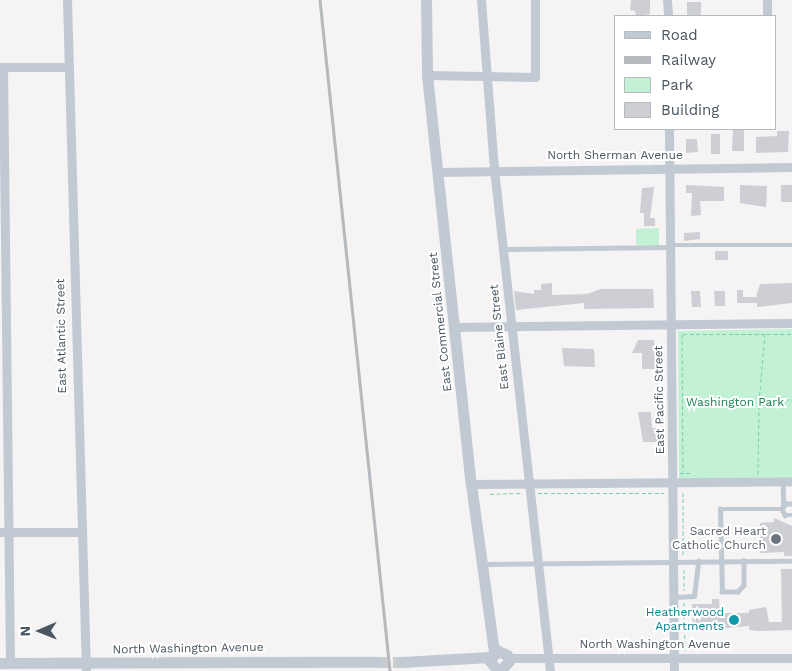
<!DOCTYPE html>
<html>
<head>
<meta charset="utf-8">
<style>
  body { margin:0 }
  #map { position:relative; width:792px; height:671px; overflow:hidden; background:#f5f3f3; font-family:"Work Sans",sans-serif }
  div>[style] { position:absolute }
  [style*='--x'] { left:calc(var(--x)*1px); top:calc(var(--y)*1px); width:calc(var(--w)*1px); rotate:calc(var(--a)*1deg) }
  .green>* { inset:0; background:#c3f1d5 }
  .building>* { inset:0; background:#cdcfd5 }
  .tertiary-tunnel>* { height:11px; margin-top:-5.5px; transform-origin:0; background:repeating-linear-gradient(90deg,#caccce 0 11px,transparent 0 16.5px) }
  .path>* { height:1px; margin-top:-0.5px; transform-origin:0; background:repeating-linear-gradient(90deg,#7ad0a6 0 4px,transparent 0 6.5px) }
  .service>* { height:4.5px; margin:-2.25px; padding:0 2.25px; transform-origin:2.25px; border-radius:2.25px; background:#c1cad2 }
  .minor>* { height:9px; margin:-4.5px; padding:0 4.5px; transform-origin:4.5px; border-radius:4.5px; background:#c1cad2 }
  .tertiary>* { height:11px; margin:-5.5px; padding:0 5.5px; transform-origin:5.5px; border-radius:5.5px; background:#c1cad2 }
  .rail>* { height:2.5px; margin:-1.25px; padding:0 1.25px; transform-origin:1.25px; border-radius:1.25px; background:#b5b8bd }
  .dots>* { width:14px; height:14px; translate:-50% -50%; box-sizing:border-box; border:2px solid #fff; border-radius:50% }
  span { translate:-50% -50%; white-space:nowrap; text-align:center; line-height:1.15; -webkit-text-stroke:4px #fff; paint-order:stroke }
  .street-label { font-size:12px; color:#4a5661 }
  .park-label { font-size:12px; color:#17864f }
  .worship-label { font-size:12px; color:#5b616d }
  .right { translate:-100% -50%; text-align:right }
  .culture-label { font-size:12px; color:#0d838f }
  .legend { position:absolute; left:614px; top:15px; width:162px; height:115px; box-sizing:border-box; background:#fff; border:1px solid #b7bbc0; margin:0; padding:6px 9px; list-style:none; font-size:15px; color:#4a5661 }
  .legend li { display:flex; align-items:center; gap:10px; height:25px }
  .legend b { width:25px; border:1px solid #b7bbc0 }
  .north { position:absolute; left:15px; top:606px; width:50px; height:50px; -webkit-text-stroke:4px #fff; paint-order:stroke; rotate:269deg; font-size:14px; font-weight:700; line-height:20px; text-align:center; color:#4a5661 }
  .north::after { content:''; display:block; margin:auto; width:18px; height:22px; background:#4a5661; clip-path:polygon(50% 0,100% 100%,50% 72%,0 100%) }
</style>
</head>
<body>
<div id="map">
  <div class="green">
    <i style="clip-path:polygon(659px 228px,659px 245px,636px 245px,636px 229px)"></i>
    <i style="clip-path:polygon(792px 329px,792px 477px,679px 479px,678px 331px)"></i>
  </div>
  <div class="building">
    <i style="clip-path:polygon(631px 0,650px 0,650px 14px,636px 16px,635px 11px,630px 10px)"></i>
    <i style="clip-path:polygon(687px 2px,701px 2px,701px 15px,687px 15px)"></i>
    <i style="clip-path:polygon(733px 129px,744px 129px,744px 151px,732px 151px)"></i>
    <i style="clip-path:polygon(777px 131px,789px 131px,788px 152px,756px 153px,756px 137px,777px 136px)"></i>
    <i style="clip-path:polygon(711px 134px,720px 134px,720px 154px,711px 154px)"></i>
    <i style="clip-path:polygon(686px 139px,697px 139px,698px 152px,686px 153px)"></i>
    <i style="clip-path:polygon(686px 185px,724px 187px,724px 201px,700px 201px,701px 215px,691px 216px,692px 193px,686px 193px)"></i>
    <i style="clip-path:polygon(740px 185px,767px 186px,766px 207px,740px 203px)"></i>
    <i style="clip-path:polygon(781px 185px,792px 185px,792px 202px,781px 202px)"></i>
    <i style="clip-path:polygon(654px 187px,650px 218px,655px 218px,655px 226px,644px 226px,644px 213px,640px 213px,642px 188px)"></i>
    <i style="clip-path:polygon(700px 232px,700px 239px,684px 241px,684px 233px)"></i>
    <i style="clip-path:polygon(715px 251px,728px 251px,728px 260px,715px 260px)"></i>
    <i style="clip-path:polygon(552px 283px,552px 295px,587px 294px,601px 289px,653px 289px,654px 308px,584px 309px,584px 303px,516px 310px,514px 291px,534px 294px,534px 290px,541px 290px,541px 284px)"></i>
    <i style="clip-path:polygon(792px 283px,792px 303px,757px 307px,757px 303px,737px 303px,737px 290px,743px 290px,743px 297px,756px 297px,760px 284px)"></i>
    <i style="clip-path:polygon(691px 291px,700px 291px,701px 307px,692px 307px)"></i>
    <i style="clip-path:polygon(714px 291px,725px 291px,725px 306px,715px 306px)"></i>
    <i style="clip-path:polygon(638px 340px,654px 340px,655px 369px,642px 369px,642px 353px,632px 353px)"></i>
    <i style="clip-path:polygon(562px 348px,594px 349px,595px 367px,564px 366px)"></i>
    <i style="clip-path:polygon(638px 412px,651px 412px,652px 428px,658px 428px,658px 442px,643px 442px)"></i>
    <i style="clip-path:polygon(774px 518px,792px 526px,792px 556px,784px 556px,784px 552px,760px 553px,760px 523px,774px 522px)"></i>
    <i style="clip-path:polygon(781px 569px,792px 569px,792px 630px,759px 631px,749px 630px,749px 626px,693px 631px,692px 604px,712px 604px,712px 599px,719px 599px,720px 613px,749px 613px,749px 610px,766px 607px,769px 622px,782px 622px)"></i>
  </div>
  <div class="tertiary-tunnel">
    <i style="--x:377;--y:662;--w:25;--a:0"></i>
  </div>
  <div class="path">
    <i style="--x:682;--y:334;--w:138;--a:89.6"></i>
    <i style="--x:683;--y:334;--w:109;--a:0"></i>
    <i style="--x:759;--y:402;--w:68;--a:-85"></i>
    <i style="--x:680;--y:473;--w:11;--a:0"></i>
    <i style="--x:758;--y:474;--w:71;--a:-89.2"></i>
    <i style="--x:759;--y:403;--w:21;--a:-19"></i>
    <i style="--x:779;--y:396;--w:14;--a:21"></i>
    <i style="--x:683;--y:492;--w:63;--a:90"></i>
    <i style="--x:538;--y:493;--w:126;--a:0"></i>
    <i style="--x:490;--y:494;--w:31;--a:-2"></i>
    <i style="--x:684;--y:569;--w:21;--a:90"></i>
    <i style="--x:684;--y:602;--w:48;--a:88.8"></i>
  </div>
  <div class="service">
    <i style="--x:670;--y:245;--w:122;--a:0"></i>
    <i style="--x:502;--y:249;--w:168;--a:-0.7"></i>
    <i style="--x:783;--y:481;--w:24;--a:88"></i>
    <i style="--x:792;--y:504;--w:6;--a:180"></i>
    <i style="--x:786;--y:504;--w:6;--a:129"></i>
    <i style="--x:782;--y:509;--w:7;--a:63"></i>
    <i style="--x:785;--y:515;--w:7;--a:0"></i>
    <i style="--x:744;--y:560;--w:25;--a:90"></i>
    <i style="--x:744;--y:585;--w:9;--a:131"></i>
    <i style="--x:738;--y:592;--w:16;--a:180"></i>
    <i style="--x:722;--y:592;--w:83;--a:-91.4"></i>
    <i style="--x:720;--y:509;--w:62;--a:0"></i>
    <i style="--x:484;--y:564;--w:308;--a:-0.6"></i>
    <i style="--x:674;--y:597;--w:20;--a:-3"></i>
    <i style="--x:694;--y:596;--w:35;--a:-83"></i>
  </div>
  <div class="minor">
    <i style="--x:67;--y:0;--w:671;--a:88.38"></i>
    <i style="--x:481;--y:0;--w:169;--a:85.6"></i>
    <i style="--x:494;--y:169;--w:505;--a:83.63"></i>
    <i style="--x:667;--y:0;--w:16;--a:86"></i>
    <i style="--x:767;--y:0;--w:16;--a:90"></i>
    <i style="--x:0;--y:67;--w:68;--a:0"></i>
    <i style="--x:3;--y:67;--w:596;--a:89.33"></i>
    <i style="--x:427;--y:75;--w:108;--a:1.1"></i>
    <i style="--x:535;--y:77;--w:77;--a:-90"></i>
    <i style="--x:669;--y:129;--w:542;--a:89.47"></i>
    <i style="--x:437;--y:172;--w:355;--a:-0.8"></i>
    <i style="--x:456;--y:327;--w:336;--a:-0.7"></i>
    <i style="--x:471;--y:484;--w:321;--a:-0.5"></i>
    <i style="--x:0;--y:532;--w:79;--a:0"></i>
    <i style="--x:509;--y:658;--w:283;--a:0"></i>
  </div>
  <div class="tertiary">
    <i style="--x:426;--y:0;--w:75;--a:89.2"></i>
    <i style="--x:427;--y:75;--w:411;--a:83.9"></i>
    <i style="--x:471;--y:484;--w:170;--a:82.2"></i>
    <i style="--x:402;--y:662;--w:88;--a:-3.3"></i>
    <i style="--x:0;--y:663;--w:377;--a:-0.2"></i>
    <i style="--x:498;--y:671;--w:14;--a:-129"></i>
    <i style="--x:489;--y:660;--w:13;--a:-45"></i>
    <i style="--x:498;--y:651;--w:10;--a:24"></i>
    <i style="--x:507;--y:655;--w:6;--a:72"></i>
    <i style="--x:509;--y:661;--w:13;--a:132"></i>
  </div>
  <div class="rail">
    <i style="--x:320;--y:0;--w:675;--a:84.04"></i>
  </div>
  <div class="dots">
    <i style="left:776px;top:539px;background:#6b7280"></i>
    <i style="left:734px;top:620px;background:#0f9aa8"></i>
  </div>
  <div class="street-label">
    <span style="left:615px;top:156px">North Sherman Avenue</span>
    <span style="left:441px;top:322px;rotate:-96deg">East Commercial Street</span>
    <span style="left:62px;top:336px;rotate:-91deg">East Atlantic Street</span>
    <span style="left:500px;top:337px;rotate:-96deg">East Blaine Street</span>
    <span style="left:660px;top:400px;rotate:-91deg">East Pacific Street</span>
    <span style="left:655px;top:645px">North Washington Avenue</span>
    <span style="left:188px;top:649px;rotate:-1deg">North Washington Avenue</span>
  </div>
  <div class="park-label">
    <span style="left:735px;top:403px">Washington Park</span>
  </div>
  <div class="worship-label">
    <span class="right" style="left:766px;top:539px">Sacred Heart<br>Catholic Church</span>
  </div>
  <div class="culture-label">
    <span class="right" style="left:724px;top:620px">Heatherwood<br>Apartments</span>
  </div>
  <ul class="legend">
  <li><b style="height:6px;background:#c1cad2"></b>Road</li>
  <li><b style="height:6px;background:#b5b8bd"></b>Railway</li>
  <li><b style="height:14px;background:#c3f1d5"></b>Park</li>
  <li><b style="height:14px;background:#cdcfd5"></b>Building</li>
  </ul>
  <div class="north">N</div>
</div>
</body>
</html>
